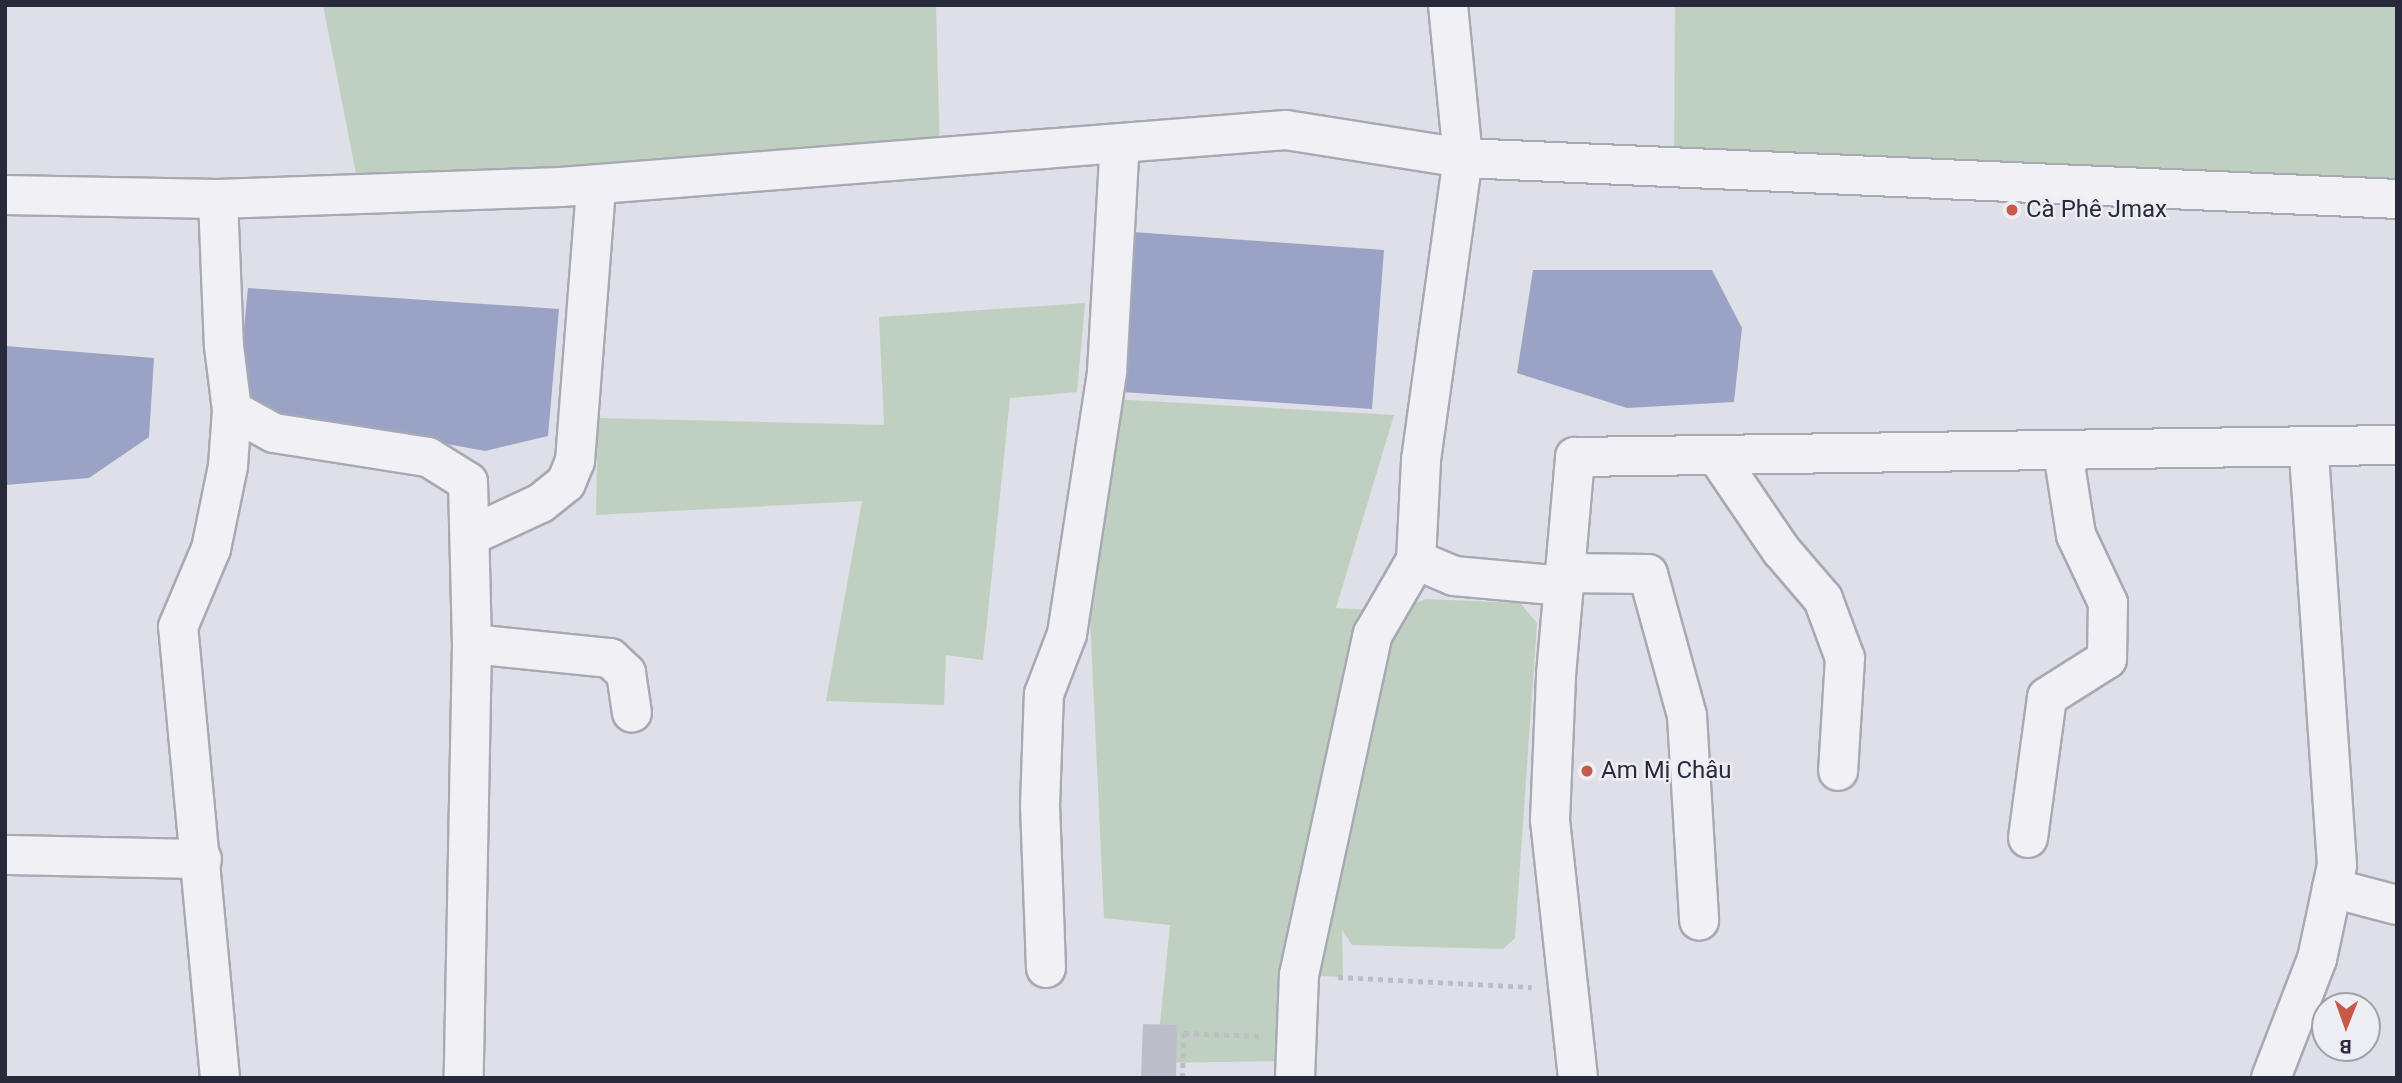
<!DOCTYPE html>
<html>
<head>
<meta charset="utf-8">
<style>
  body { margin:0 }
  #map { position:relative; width:2402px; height:1083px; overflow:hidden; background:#dedfe7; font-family:Roboto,sans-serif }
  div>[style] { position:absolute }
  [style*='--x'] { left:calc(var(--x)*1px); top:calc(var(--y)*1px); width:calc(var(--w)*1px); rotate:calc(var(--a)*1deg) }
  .green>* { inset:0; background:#bfd0c0 }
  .water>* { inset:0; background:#9aa3c5 }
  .building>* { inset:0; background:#bbbdc9 }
  .path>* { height:4.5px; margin-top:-2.25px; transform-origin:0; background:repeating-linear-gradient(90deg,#bcbdc5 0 5px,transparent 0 10px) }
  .roads { filter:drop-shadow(2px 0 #a7a9b4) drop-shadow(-2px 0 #a7a9b4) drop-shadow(0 2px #a7a9b4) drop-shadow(0 -2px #a7a9b4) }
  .minor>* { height:38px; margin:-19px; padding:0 19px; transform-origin:19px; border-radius:19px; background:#f0f0f5 }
  .dots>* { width:19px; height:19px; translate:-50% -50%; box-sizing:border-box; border:4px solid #edeef4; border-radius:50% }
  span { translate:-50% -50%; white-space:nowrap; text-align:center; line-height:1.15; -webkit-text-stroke:5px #edeef4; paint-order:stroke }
  .poi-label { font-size:24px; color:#282a3c }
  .left { translate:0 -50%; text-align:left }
  .frame { position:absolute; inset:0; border:7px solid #282a3c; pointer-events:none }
  .north { position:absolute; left:2311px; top:992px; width:70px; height:70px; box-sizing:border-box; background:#edeef4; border:2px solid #9ea0aa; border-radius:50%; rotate:181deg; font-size:19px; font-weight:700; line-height:28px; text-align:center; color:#282a3c }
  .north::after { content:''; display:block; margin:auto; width:24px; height:32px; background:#c65948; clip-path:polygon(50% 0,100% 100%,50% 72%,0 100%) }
</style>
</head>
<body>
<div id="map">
  <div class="green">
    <i style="clip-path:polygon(323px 5px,936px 5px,940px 157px,360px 194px)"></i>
    <i style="clip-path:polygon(1675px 5px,2397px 5px,2397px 199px,1674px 168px)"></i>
    <i style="clip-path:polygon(1085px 303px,1077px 392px,1010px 398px,983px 660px,946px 655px,944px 705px,826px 701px,862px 501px,596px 515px,598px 418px,884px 425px,879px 317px)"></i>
    <i style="clip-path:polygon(1111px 399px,1394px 415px,1336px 608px,1394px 611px,1426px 599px,1520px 603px,1537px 623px,1515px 938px,1503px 949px,1352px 945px,1342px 930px,1343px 977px,1299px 975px,1295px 1061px,1156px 1063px,1170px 925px,1104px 918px,1090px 617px)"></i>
  </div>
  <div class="water">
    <i style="clip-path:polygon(1133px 232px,1384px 250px,1372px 409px,1122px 392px)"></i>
    <i style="clip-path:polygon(1533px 270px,1712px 270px,1742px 328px,1734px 402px,1627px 408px,1517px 373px)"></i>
    <i style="clip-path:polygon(248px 288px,559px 309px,548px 436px,485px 451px,257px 409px,238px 387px)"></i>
    <i style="clip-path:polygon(5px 346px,154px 358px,149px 437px,89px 478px,5px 485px)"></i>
  </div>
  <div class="building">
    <i style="clip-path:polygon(1143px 1024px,1177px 1025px,1176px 1078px,1141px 1078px)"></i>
  </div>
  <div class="path">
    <i style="--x:1338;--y:977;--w:194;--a:3"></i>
    <i style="--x:1182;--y:1078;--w:45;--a:-87.5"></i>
    <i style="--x:1184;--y:1033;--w:76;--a:2.3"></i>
  </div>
  <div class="roads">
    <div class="minor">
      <i style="--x:5;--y:195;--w:213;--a:1.1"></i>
      <i style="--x:218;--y:199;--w:343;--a:-2"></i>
      <i style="--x:561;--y:187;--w:727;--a:-4.5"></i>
      <i style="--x:1286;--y:130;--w:179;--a:9"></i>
      <i style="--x:1463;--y:158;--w:935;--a:2.51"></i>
      <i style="--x:218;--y:199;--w:147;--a:87.7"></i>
      <i style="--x:224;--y:346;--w:64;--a:82.9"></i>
      <i style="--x:232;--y:410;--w:48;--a:28.7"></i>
      <i style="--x:274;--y:433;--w:156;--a:8.9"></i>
      <i style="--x:428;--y:457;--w:47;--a:32"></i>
      <i style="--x:468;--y:482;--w:162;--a:88.6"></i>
      <i style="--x:472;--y:644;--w:434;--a:91.1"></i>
      <i style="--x:1717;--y:456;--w:114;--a:55.8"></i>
      <i style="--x:1781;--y:550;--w:65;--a:49.4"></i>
      <i style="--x:1823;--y:599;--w:63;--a:69.6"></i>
      <i style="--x:1845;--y:658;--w:113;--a:93.5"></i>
      <i style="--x:472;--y:535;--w:76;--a:-24.9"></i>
      <i style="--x:541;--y:503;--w:32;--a:-39"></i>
      <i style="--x:566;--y:483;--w:24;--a:-68"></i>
      <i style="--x:575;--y:461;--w:277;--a:-85.6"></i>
      <i style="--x:1416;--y:560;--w:41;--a:22.8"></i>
      <i style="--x:1454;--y:576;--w:110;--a:5.2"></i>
      <i style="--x:1564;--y:573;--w:84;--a:0.7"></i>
      <i style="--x:1648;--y:574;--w:147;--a:74.6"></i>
      <i style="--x:1687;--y:716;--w:205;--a:86.6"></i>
      <i style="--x:472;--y:644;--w:139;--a:5.8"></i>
      <i style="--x:610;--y:658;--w:22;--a:43"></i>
      <i style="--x:626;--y:673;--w:40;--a:81.5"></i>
      <i style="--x:2028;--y:838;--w:142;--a:-82.3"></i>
      <i style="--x:2047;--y:697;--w:71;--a:-32.3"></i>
      <i style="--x:2107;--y:659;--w:56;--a:-89"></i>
      <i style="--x:2108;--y:603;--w:75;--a:-115.2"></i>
      <i style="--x:2076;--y:535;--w:84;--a:-98.9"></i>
      <i style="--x:5;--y:855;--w:197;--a:1.2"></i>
      <i style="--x:2332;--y:888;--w:67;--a:14.7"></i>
      <i style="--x:1046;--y:968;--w:162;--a:-92.1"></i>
      <i style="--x:1040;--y:806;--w:112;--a:-88"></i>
      <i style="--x:1044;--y:694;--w:64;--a:-69"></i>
      <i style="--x:1067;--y:634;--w:265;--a:-81.3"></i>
      <i style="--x:1107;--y:372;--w:229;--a:-86.8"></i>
      <i style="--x:220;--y:1078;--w:453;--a:-95.3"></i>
      <i style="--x:178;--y:627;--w:85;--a:-67.1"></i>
      <i style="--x:211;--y:549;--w:85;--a:-78.4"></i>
      <i style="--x:228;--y:466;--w:56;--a:-85.9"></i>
      <i style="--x:1295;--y:1078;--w:103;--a:-87.8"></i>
      <i style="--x:1299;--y:975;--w:349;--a:-77.8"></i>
      <i style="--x:1373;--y:634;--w:86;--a:-59.8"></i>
      <i style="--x:1416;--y:560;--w:100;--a:-87.1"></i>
      <i style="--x:1421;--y:460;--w:305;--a:-82.1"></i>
      <i style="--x:1463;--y:158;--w:154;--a:-95.6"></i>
      <i style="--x:1578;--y:1078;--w:260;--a:-96.2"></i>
      <i style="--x:1550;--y:820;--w:145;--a:-87.6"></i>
      <i style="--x:1556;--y:675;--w:219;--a:-85"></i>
      <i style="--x:1575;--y:457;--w:822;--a:-0.84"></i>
      <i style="--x:2271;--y:1078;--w:128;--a:-68.9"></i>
      <i style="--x:2317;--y:959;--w:96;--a:-78"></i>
      <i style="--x:2337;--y:865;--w:416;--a:-93.9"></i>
    </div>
  </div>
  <div class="dots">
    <i style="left:2012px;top:210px;background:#c65948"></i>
    <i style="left:1587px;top:771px;background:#c65948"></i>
  </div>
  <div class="poi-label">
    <span class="left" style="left:2026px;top:210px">Cà Phê Jmax</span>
    <span class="left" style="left:1601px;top:771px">Am Mị Châu</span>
  </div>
  <div class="frame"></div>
  <div class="north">B</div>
</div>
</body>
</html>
